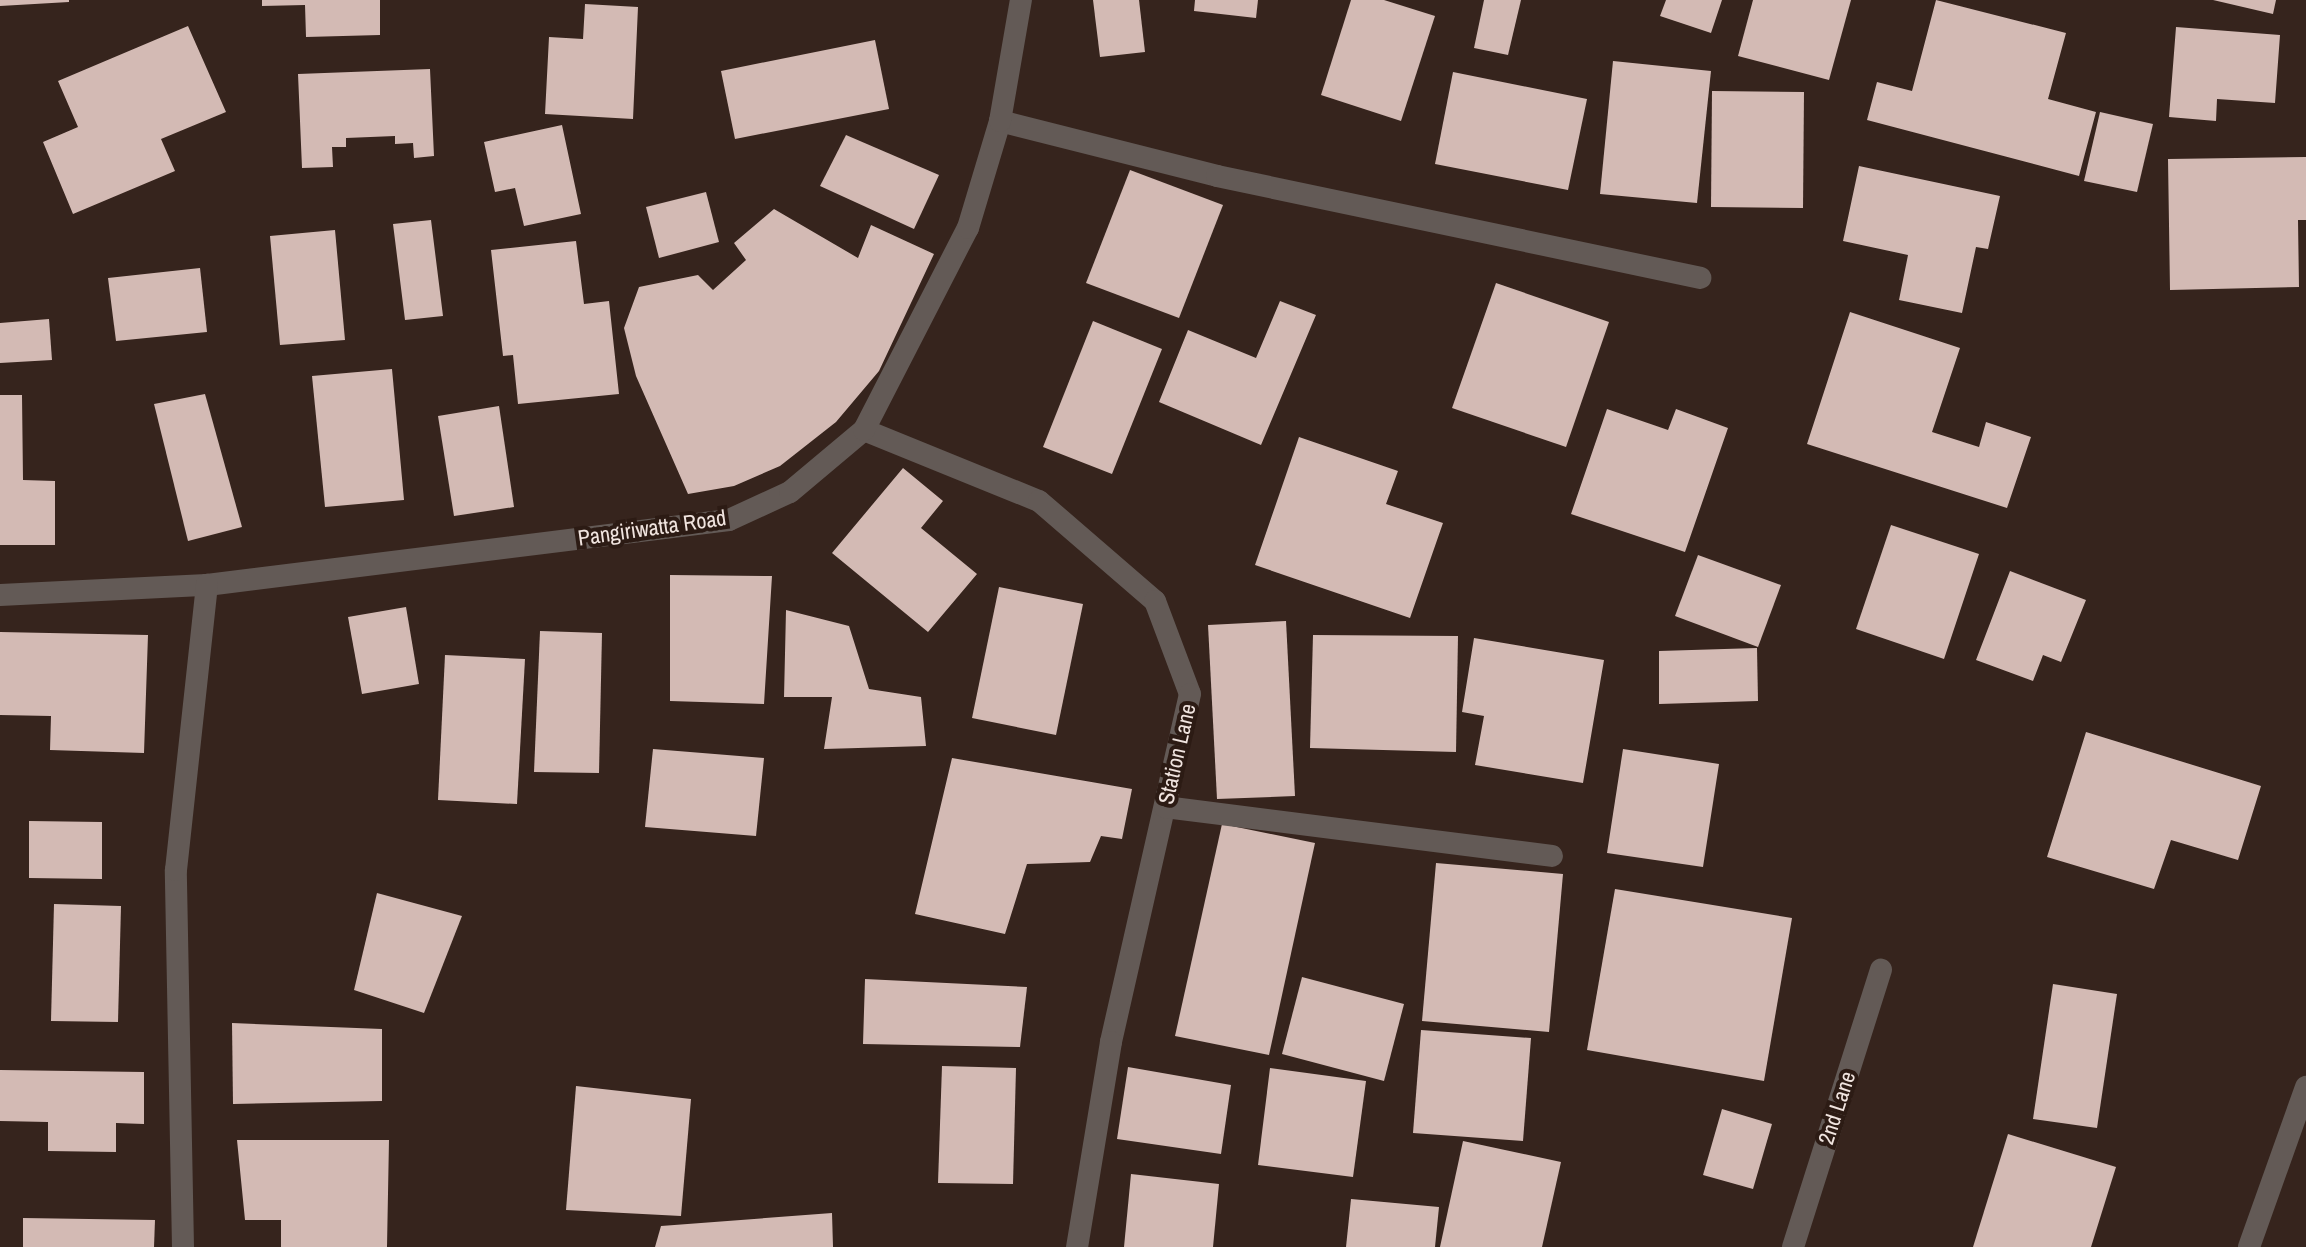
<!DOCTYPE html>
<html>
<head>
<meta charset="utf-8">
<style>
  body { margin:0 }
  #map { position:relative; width:2306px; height:1247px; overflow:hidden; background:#36241d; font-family:"Archivo Narrow",sans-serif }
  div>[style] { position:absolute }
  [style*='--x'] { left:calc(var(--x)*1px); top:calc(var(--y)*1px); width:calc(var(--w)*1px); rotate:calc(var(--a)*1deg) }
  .building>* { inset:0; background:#d3bab4 }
  .minor>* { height:22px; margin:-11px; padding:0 11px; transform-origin:11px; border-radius:11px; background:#635a56 }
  span { translate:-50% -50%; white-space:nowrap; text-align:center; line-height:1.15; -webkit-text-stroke:8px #2c1b14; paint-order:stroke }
  .street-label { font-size:22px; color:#f0e4df }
</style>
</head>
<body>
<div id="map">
  <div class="building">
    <i style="clip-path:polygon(0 0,69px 0,69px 2px,0 6px)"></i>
    <i style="clip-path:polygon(262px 0,380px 0,380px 35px,306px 37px,305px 5px,262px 6px)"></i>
    <i style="clip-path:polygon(1093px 0,1139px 0,1145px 52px,1100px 57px)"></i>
    <i style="clip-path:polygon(1195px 0,1258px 0,1256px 18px,1194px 11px)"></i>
    <i style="clip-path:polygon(1351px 0,1384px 0,1435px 16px,1401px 121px,1321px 95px)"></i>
    <i style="clip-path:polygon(1484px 0,1521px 0,1508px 55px,1474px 48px)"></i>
    <i style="clip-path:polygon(1666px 0,1722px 0,1711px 33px,1660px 16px)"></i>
    <i style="clip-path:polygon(1753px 0,1851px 0,1829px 80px,1738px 56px)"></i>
    <i style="clip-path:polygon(1936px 0,2066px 33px,2048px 99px,2096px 112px,2079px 176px,1867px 120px,1877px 82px,1912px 91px)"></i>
    <i style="clip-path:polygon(2213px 0,2276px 0,2273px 14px)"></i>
    <i style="clip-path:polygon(585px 4px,638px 7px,633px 119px,545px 114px,549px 37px,583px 39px)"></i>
    <i style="clip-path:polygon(188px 26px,226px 112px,161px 139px,175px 171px,73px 214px,43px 142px,78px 127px,58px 81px)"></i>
    <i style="clip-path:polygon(2176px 27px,2280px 35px,2275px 103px,2217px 99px,2216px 121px,2169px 117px)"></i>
    <i style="clip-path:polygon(875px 40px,889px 109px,735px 139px,721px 71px)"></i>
    <i style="clip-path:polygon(1613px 61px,1711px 71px,1697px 203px,1600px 194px)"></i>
    <i style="clip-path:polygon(430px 69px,434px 156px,414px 158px,413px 143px,395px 144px,395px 136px,346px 138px,346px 147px,332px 147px,333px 167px,302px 168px,298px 74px)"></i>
    <i style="clip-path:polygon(1453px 72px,1587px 99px,1568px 190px,1435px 164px)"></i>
    <i style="clip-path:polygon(1712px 91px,1804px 92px,1803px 208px,1711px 207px)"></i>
    <i style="clip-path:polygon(2100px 112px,2153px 124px,2137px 192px,2084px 181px)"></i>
    <i style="clip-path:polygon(562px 125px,581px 214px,524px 226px,515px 188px,495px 192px,484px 142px)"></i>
    <i style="clip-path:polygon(846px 135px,939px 175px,914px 229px,820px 186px)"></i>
    <i style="clip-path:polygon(2306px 157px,2306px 220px,2298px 220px,2299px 287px,2170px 290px,2168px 159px)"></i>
    <i style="clip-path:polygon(1859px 166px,2000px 196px,1988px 249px,1976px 247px,1962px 313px,1899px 300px,1908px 255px,1843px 241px)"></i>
    <i style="clip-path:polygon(1130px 170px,1223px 205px,1179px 318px,1086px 283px)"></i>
    <i style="clip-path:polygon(706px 192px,719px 242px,659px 258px,646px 207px)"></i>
    <i style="clip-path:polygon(774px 209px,858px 258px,871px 225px,934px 254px,879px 371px,836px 422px,780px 466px,734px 486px,688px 494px,636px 376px,624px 328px,639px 287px,698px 275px,713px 290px,746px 260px,734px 243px)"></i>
    <i style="clip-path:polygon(431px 220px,443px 316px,405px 320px,393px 224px)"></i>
    <i style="clip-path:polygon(335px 230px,345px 340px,280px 345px,270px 236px)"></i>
    <i style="clip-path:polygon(576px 241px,584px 304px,609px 301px,619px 394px,518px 404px,513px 355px,503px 356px,491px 250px)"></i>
    <i style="clip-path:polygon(200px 268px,207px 332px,116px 341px,108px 278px)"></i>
    <i style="clip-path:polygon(1496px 283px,1609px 322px,1566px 447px,1452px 408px)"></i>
    <i style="clip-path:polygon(1280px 301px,1316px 315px,1261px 445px,1159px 402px,1188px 330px,1256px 358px)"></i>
    <i style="clip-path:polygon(1850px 312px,1960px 348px,1932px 432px,1979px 447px,1986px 422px,2031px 437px,2007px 508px,1807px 444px)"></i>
    <i style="clip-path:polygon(49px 319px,52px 360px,0 363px,0 323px)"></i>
    <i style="clip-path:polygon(1093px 321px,1162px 349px,1112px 474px,1043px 447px)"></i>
    <i style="clip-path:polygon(392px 369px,404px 500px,325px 507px,312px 376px)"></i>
    <i style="clip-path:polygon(205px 394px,242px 527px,188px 541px,154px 404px)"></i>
    <i style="clip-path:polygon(0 395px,22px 395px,23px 480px,55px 481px,55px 545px,0 545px)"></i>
    <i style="clip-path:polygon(499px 406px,514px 507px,454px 516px,438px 416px)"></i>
    <i style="clip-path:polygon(1607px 409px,1668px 430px,1676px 409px,1728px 428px,1685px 552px,1571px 514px)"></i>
    <i style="clip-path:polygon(1299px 437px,1398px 471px,1386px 504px,1443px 523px,1410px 618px,1255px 565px)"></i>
    <i style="clip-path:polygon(903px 468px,943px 501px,921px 528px,977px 574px,928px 632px,832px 553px)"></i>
    <i style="clip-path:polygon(1891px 525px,1979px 554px,1944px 659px,1856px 629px)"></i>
    <i style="clip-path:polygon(1698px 555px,1781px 585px,1758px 647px,1675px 616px)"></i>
    <i style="clip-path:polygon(2010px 571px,2086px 600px,2061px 662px,2043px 655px,2033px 681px,1976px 660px)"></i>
    <i style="clip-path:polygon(670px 575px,772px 576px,764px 704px,670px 701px)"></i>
    <i style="clip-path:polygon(999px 587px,1083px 604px,1056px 735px,972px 718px)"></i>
    <i style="clip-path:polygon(406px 607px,419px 684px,362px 694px,348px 617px)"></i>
    <i style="clip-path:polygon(786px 610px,849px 626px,869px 689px,921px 697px,926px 746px,824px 749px,832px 697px,784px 697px)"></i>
    <i style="clip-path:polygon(1286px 621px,1295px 796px,1217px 799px,1208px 625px)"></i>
    <i style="clip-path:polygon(540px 631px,602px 633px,599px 773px,534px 772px)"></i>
    <i style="clip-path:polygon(0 632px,148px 635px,144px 753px,50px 750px,51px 716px,0 715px)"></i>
    <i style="clip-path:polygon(1313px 635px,1458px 636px,1456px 752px,1310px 748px)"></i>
    <i style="clip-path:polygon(1474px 638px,1604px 660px,1583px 783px,1475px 765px,1484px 716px,1462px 712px)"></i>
    <i style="clip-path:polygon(1757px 648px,1758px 701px,1659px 704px,1659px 651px)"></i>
    <i style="clip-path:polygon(445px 655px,525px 659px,517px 804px,438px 800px)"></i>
    <i style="clip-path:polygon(2086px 732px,2261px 786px,2238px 860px,2171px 840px,2154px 889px,2047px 857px)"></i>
    <i style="clip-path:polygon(653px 749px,764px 758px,756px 836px,645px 827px)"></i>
    <i style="clip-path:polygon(1623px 749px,1719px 764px,1703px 867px,1607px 853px)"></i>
    <i style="clip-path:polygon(952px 758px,1132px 789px,1122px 839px,1101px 836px,1090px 862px,1027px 864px,1005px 934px,915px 914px)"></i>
    <i style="clip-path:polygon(29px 821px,102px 822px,102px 879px,29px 878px)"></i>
    <i style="clip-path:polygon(1222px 824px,1315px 843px,1269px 1055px,1175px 1036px)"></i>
    <i style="clip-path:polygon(1436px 863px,1563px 874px,1549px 1032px,1422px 1021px)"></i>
    <i style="clip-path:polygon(1615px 889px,1792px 918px,1764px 1081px,1587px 1050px)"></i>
    <i style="clip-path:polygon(377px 893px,462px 916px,424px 1013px,354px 990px)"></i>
    <i style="clip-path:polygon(54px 904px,121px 906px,118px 1022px,51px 1021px)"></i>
    <i style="clip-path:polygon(1302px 977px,1404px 1004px,1384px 1081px,1282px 1054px)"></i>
    <i style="clip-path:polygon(865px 979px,1027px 987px,1020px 1047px,863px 1044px)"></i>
    <i style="clip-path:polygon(2053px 984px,2117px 994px,2097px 1128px,2033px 1119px)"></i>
    <i style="clip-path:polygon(232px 1023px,382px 1029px,382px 1101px,233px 1104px)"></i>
    <i style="clip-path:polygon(1421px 1030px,1531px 1038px,1523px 1141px,1413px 1133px)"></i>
    <i style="clip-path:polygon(942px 1066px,1016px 1068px,1013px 1184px,938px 1183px)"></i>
    <i style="clip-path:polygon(1128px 1067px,1231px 1085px,1221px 1154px,1117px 1139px)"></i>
    <i style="clip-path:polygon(1270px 1068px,1366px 1081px,1353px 1177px,1258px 1165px)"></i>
    <i style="clip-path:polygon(0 1070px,144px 1072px,144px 1124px,116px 1123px,116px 1152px,48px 1151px,48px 1122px,0 1121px)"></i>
    <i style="clip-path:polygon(576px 1086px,691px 1099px,681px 1216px,566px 1210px)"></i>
    <i style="clip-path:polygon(1722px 1109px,1772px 1124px,1753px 1189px,1703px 1175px)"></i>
    <i style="clip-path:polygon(2008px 1134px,2116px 1167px,2091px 1247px,1973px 1247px)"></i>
    <i style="clip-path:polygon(237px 1140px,389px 1140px,387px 1247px,281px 1247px,281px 1220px,245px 1220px)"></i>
    <i style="clip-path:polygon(1463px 1141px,1561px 1162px,1542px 1247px,1440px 1247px)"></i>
    <i style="clip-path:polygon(1131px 1174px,1219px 1184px,1213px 1247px,1124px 1247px)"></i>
    <i style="clip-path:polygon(1351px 1199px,1439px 1207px,1435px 1247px,1346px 1247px)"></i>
    <i style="clip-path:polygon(832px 1213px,833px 1247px,655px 1247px,661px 1226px)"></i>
    <i style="clip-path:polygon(23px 1218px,155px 1220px,154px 1247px,23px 1247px)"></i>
  </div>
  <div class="minor">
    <i style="--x:1000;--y:121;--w:224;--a:14.2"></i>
    <i style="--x:1217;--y:176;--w:494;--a:11.9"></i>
    <i style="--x:864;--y:430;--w:189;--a:22.1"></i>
    <i style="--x:1039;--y:501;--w:153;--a:40.8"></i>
    <i style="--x:1155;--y:601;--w:99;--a:69.4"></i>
    <i style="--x:1190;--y:694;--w:357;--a:102.8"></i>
    <i style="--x:1111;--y:1042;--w:208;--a:99.4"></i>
    <i style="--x:0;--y:595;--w:207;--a:-2.8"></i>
    <i style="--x:207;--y:585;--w:526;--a:-7.1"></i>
    <i style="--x:729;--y:520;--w:67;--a:-24.7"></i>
    <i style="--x:790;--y:492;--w:97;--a:-40"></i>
    <i style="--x:864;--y:430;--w:227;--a:-62.8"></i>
    <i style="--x:968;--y:228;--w:112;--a:-73.3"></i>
    <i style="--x:1000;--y:121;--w:123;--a:-80.2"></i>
    <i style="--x:1165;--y:807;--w:390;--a:7.2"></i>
    <i style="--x:183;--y:1247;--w:377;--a:-91.1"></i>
    <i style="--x:176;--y:870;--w:287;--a:-83.8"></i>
    <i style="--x:1793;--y:1247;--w:291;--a:-72.4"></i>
    <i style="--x:2249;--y:1247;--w:170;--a:-70.4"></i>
  </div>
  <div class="street-label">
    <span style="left:652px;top:528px;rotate:-8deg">Pangiriwatta Road</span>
    <span style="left:1177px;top:754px;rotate:-77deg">Station Lane</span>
    <span style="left:1837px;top:1108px;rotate:-72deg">2nd Lane</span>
  </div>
</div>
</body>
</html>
